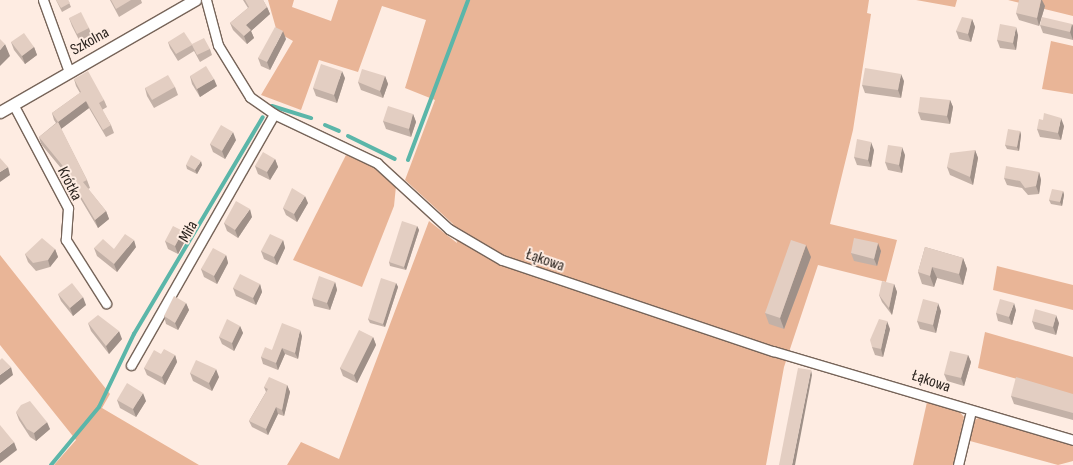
<!DOCTYPE html>
<html>
<head>
<meta charset="utf-8">
<style>
  body { margin:0 }
  #map { position:relative; width:1073px; height:465px; overflow:hidden; background:#feece2; font-family:"Sofia Sans Condensed",sans-serif }
  div>[style] { position:absolute }
  [style*='--x'] { left:calc(var(--x)*1px); top:calc(var(--y)*1px); width:calc(var(--w)*1px); rotate:calc(var(--a)*1deg) }
  .green>* { inset:0; background:#e9b597 }
  .stream>* { height:4px; margin:-2px; padding:0 2px; transform-origin:2px; border-radius:2px; background:#5bb6a9 }
  .roads { filter:drop-shadow(1px 0 #766459) drop-shadow(-1px 0 #766459) drop-shadow(0 1px #766459) drop-shadow(0 -1px #766459) }
  .minor>* { height:9px; margin:-4.5px; padding:0 4.5px; transform-origin:4.5px; border-radius:4.5px; background:#fff }
  .tertiary>* { height:11px; margin:-5.5px; padding:0 5.5px; transform-origin:5.5px; border-radius:5.5px; background:#fff }
  .wall>* { inset:0; background:#c3b1a7 }
  .shaded-wall>* { inset:0; background:#9f9088 }
  .building>* { inset:0; background:#e3cec2 }
  span { translate:-50% -50%; white-space:nowrap; text-align:center; line-height:1.15; -webkit-text-stroke:4px #feece2; paint-order:stroke }
  .street-label { font-size:16px; color:#261f1a }
</style>
</head>
<body>
<div id="map">
  <div class="green">
    <i style="clip-path:polygon(268px 0,294px 0,292px 7px,331px 21px,338px 0,869px 0,867px 13px,871px 14px,853px 130px,830px 224px,897px 240px,886px 282px,818px 265px,784px 367px,766px 465px,287px 465px,301px 442px,339px 459px,429px 221px,457px 243px,453px 224px,405px 180px,435px 100px,405px 88px,426px 20px,382px 6px,358px 72px,319px 60px,301px 110px,261px 95px,293px 41px,277px 32px)"></i>
    <i style="clip-path:polygon(916px 0,957px 0,955px 7px)"></i>
    <i style="clip-path:polygon(1008px 0,1073px 0,1073px 16px)"></i>
    <i style="clip-path:polygon(1051px 41px,1073px 46px,1073px 94px,1042px 89px)"></i>
    <i style="clip-path:polygon(346px 155px,372px 166px,396px 186px,394px 206px,362px 287px,293px 260px)"></i>
    <i style="clip-path:polygon(0 255px,110px 394px,102px 408px,199px 465px,54px 465px,76px 440px,0 345px)"></i>
    <i style="clip-path:polygon(997px 266px,1073px 285px,1073px 310px,993px 290px)"></i>
    <i style="clip-path:polygon(985px 332px,1073px 357px,1073px 395px,978px 368px)"></i>
    <i style="clip-path:polygon(927px 402px,959px 411px,964px 417px,954px 465px,913px 465px)"></i>
    <i style="clip-path:polygon(980px 417px,1073px 445px,1073px 461px,1058px 465px,970px 441px,973px 421px)"></i>
  </div>
  <div class="stream">
    <i style="--x:272;--y:106;--w:41;--a:17.1"></i>
    <i style="--x:325;--y:125;--w:15;--a:23"></i>
    <i style="--x:348;--y:136;--w:52;--a:26.1"></i>
    <i style="--x:408;--y:160;--w:171;--a:-69.4"></i>
    <i style="--x:51;--y:465;--w:75;--a:-50.4"></i>
    <i style="--x:99;--y:407;--w:81;--a:-64.4"></i>
    <i style="--x:134;--y:334;--w:252;--a:-59.3"></i>
  </div>
  <div class="roads">
    <div class="minor">
      <i style="--x:43;--y:0;--w:77;--a:70.1"></i>
      <i style="--x:206;--y:0;--w:47;--a:75.1"></i>
      <i style="--x:218;--y:45;--w:61;--a:58.4"></i>
      <i style="--x:250;--y:97;--w:29;--a:35"></i>
      <i style="--x:274;--y:114;--w:114;--a:25.4"></i>
      <i style="--x:377;--y:163;--w:98;--a:42.5"></i>
      <i style="--x:449;--y:229;--w:61;--a:30.3"></i>
      <i style="--x:502;--y:260;--w:286;--a:18.6"></i>
      <i style="--x:773;--y:351;--w:313;--a:16.5"></i>
      <i style="--x:13;--y:104;--w:118;--a:62.1"></i>
      <i style="--x:68;--y:208;--w:32;--a:94"></i>
      <i style="--x:66;--y:240;--w:75;--a:57.6"></i>
      <i style="--x:131;--y:365;--w:289;--a:-60.3"></i>
      <i style="--x:958;--y:465;--w:56;--a:-76.5"></i>
    </div>
    <div class="tertiary">
      <i style="--x:0;--y:112;--w:225;--a:-29.9"></i>
    </div>
  </div>
  <div class="wall">
    <i style="clip-path:polygon(56px 0,68px 0,71px 7px,62px 12px)"></i>
    <i style="clip-path:polygon(110px 0,141px 0,142px 3px,119px 17px)"></i>
    <i style="clip-path:polygon(243px 0,263px 0,267px 7px,270px 14px,251px 31px,254px 38px,247px 44px,233px 30px,230px 23px,248px 8px)"></i>
    <i style="clip-path:polygon(1045px 6px,1039px 26px,1019px 20px,1016px 13px)"></i>
    <i style="clip-path:polygon(69px 18px,89px 28px,92px 36px,80px 42px,72px 26px)"></i>
    <i style="clip-path:polygon(972px 19px,975px 27px,971px 42px,959px 39px,956px 31px)"></i>
    <i style="clip-path:polygon(1072px 24px,1073px 26px,1073px 40px,1043px 33px,1040px 25px)"></i>
    <i style="clip-path:polygon(1018px 35px,1016px 50px,1000px 48px,997px 40px)"></i>
    <i style="clip-path:polygon(286px 39px,270px 70px,261px 66px,258px 58px)"></i>
    <i style="clip-path:polygon(11px 42px,34px 47px,37px 55px,25px 64px,14px 50px)"></i>
    <i style="clip-path:polygon(168px 42px,192px 44px,210px 49px,212px 55px,200px 62px,194px 51px,178px 61px,170px 48px)"></i>
    <i style="clip-path:polygon(190px 76px,217px 86px,200px 97px,192px 84px)"></i>
    <i style="clip-path:polygon(385px 76px,388px 84px,383px 98px,361px 90px,358px 82px)"></i>
    <i style="clip-path:polygon(345px 78px,337px 103px,316px 96px,313px 88px)"></i>
    <i style="clip-path:polygon(74px 79px,104px 100px,107px 107px,102px 110px,111px 125px,114px 133px,106px 137px,89px 108px,61px 129px,87px 180px,90px 188px,88px 189px,106px 211px,109px 219px,98px 228px,65px 173px,41px 144px,39px 137px,56px 123px,54px 120px,52px 113px,80px 93px,76px 86px)"></i>
    <i style="clip-path:polygon(904px 81px,901px 98px,865px 93px,862px 85px)"></i>
    <i style="clip-path:polygon(175px 87px,178px 95px,154px 108px,147px 96px,145px 88px)"></i>
    <i style="clip-path:polygon(950px 100px,953px 107px,950px 124px,921px 120px,918px 112px)"></i>
    <i style="clip-path:polygon(413px 114px,416px 122px,411px 137px,386px 129px,383px 121px)"></i>
    <i style="clip-path:polygon(1064px 126px,1061px 140px,1040px 137px,1037px 129px)"></i>
    <i style="clip-path:polygon(1020px 131px,1021px 135px,1019px 151px,1007px 149px,1005px 145px)"></i>
    <i style="clip-path:polygon(236px 140px,225px 159px,213px 152px,210px 144px)"></i>
    <i style="clip-path:polygon(874px 150px,871px 167px,857px 165px,854px 157px)"></i>
    <i style="clip-path:polygon(975px 150px,978px 158px,973px 185px,950px 175px,947px 167px)"></i>
    <i style="clip-path:polygon(905px 155px,902px 173px,888px 170px,885px 162px)"></i>
    <i style="clip-path:polygon(275px 159px,278px 167px,270px 180px,258px 174px,255px 166px)"></i>
    <i style="clip-path:polygon(186px 165px,202px 165px,197px 174px,187px 169px)"></i>
    <i style="clip-path:polygon(1039px 172px,1041px 180px,1039px 194px,1028px 195px,1022px 188px,1007px 185px,1004px 178px)"></i>
    <i style="clip-path:polygon(1063px 191px,1064px 195px,1062px 206px,1051px 204px,1049px 200px)"></i>
    <i style="clip-path:polygon(308px 203px,297px 222px,286px 215px,283px 208px)"></i>
    <i style="clip-path:polygon(252px 217px,238px 238px,227px 231px,224px 223px)"></i>
    <i style="clip-path:polygon(417px 226px,419px 230px,406px 270px,390px 266px,389px 262px)"></i>
    <i style="clip-path:polygon(186px 239px,178px 254px,168px 249px,165px 241px)"></i>
    <i style="clip-path:polygon(283px 240px,285px 248px,277px 265px,264px 259px,261px 251px)"></i>
    <i style="clip-path:polygon(136px 247px,117px 272px,97px 256px,94px 248px,114px 249px)"></i>
    <i style="clip-path:polygon(925px 247px,963px 258px,967px 269px,963px 285px,937px 278px,934px 287px,922px 284px,918px 272px)"></i>
    <i style="clip-path:polygon(55px 249px,58px 257px,50px 267px,36px 271px,28px 262px,25px 254px)"></i>
    <i style="clip-path:polygon(881px 251px,877px 266px,854px 261px,851px 253px)"></i>
    <i style="clip-path:polygon(226px 255px,228px 263px,217px 284px,204px 277px,201px 269px)"></i>
    <i style="clip-path:polygon(811px 257px,784px 329px,769px 324px,765px 313px)"></i>
    <i style="clip-path:polygon(335px 282px,337px 290px,330px 310px,314px 306px,312px 298px)"></i>
    <i style="clip-path:polygon(396px 283px,398px 287px,385px 327px,370px 323px,368px 319px)"></i>
    <i style="clip-path:polygon(260px 284px,262px 292px,256px 305px,236px 296px,233px 288px)"></i>
    <i style="clip-path:polygon(894px 284px,897px 292px,892px 315px,882px 302px,879px 295px)"></i>
    <i style="clip-path:polygon(58px 294px,86px 305px,73px 316px,61px 301px)"></i>
    <i style="clip-path:polygon(186px 303px,189px 310px,178px 330px,166px 324px,164px 316px)"></i>
    <i style="clip-path:polygon(1016px 310px,1012px 325px,998px 321px,996px 313px)"></i>
    <i style="clip-path:polygon(941px 311px,936px 333px,920px 329px,917px 321px)"></i>
    <i style="clip-path:polygon(1032px 321px,1059px 323px,1056px 335px,1035px 329px)"></i>
    <i style="clip-path:polygon(88px 323px,122px 339px,109px 354px,91px 331px)"></i>
    <i style="clip-path:polygon(240px 326px,243px 333px,234px 351px,222px 344px,219px 337px)"></i>
    <i style="clip-path:polygon(890px 329px,883px 357px,875px 355px,872px 347px)"></i>
    <i style="clip-path:polygon(302px 336px,298px 359px,285px 354px,278px 370px,263px 364px,261px 357px,272px 350px)"></i>
    <i style="clip-path:polygon(373px 337px,376px 345px,357px 383px,343px 376px,340px 368px)"></i>
    <i style="clip-path:polygon(175px 355px,177px 362px,165px 385px,147px 375px,144px 368px)"></i>
    <i style="clip-path:polygon(968px 355px,971px 362px,964px 386px,947px 381px,944px 374px)"></i>
    <i style="clip-path:polygon(190px 373px,219px 377px,212px 391px,193px 381px)"></i>
    <i style="clip-path:polygon(287px 385px,290px 392px,284px 416px,278px 414px,268px 435px,252px 427px,249px 421px,266px 392px,264px 387px)"></i>
    <i style="clip-path:polygon(1073px 394px,1073px 420px,1014px 404px,1011px 396px)"></i>
    <i style="clip-path:polygon(117px 400px,146px 401px,136px 417px,120px 408px)"></i>
    <i style="clip-path:polygon(16px 412px,50px 429px,36px 441px,30px 437px,19px 420px)"></i>
  </div>
  <div class="shaded-wall">
    <i style="clip-path:polygon(1041px 0,1042px 0,1045px 6px,1039px 26px,1037px 18px)"></i>
    <i style="clip-path:polygon(267px 7px,270px 14px,251px 31px,254px 38px,247px 44px,244px 36px,246px 25px)"></i>
    <i style="clip-path:polygon(972px 19px,975px 27px,971px 42px,968px 34px)"></i>
    <i style="clip-path:polygon(1072px 24px,1073px 26px,1073px 40px,1070px 32px)"></i>
    <i style="clip-path:polygon(1016px 27px,1018px 35px,1016px 50px,1013px 43px)"></i>
    <i style="clip-path:polygon(283px 31px,286px 39px,270px 70px,267px 62px)"></i>
    <i style="clip-path:polygon(5px 44px,10px 56px,0 66px,0 50px)"></i>
    <i style="clip-path:polygon(34px 47px,37px 55px,25px 64px,22px 56px)"></i>
    <i style="clip-path:polygon(342px 71px,345px 78px,337px 103px,334px 95px)"></i>
    <i style="clip-path:polygon(901px 74px,904px 81px,901px 98px,898px 90px)"></i>
    <i style="clip-path:polygon(385px 76px,388px 84px,383px 98px,380px 91px)"></i>
    <i style="clip-path:polygon(214px 79px,217px 86px,200px 97px,197px 89px)"></i>
    <i style="clip-path:polygon(950px 100px,953px 107px,950px 124px,947px 116px)"></i>
    <i style="clip-path:polygon(86px 101px,89px 108px,61px 129px,58px 122px)"></i>
    <i style="clip-path:polygon(413px 114px,416px 122px,411px 137px,409px 129px)"></i>
    <i style="clip-path:polygon(1061px 118px,1064px 126px,1061px 140px,1058px 133px)"></i>
    <i style="clip-path:polygon(1020px 131px,1021px 135px,1019px 151px,1017px 147px)"></i>
    <i style="clip-path:polygon(233px 132px,236px 140px,225px 159px,222px 151px)"></i>
    <i style="clip-path:polygon(871px 142px,874px 150px,871px 167px,868px 160px)"></i>
    <i style="clip-path:polygon(902px 147px,905px 155px,902px 173px,899px 165px)"></i>
    <i style="clip-path:polygon(975px 150px,978px 158px,973px 185px,970px 177px)"></i>
    <i style="clip-path:polygon(275px 159px,278px 167px,270px 180px,267px 172px)"></i>
    <i style="clip-path:polygon(201px 161px,202px 165px,197px 174px,195px 170px)"></i>
    <i style="clip-path:polygon(8px 167px,10px 175px,0 182px,0 172px)"></i>
    <i style="clip-path:polygon(1039px 172px,1041px 180px,1039px 194px,1036px 186px)"></i>
    <i style="clip-path:polygon(1063px 191px,1064px 195px,1062px 206px,1060px 202px)"></i>
    <i style="clip-path:polygon(305px 196px,308px 203px,297px 222px,294px 214px)"></i>
    <i style="clip-path:polygon(250px 209px,252px 217px,238px 238px,235px 230px)"></i>
    <i style="clip-path:polygon(106px 211px,109px 219px,98px 228px,95px 220px)"></i>
    <i style="clip-path:polygon(417px 226px,419px 230px,406px 270px,404px 267px)"></i>
    <i style="clip-path:polygon(183px 231px,186px 239px,178px 254px,175px 246px)"></i>
    <i style="clip-path:polygon(134px 240px,136px 247px,117px 272px,114px 264px)"></i>
    <i style="clip-path:polygon(283px 240px,285px 248px,277px 265px,274px 257px)"></i>
    <i style="clip-path:polygon(878px 243px,881px 251px,877px 266px,874px 259px)"></i>
    <i style="clip-path:polygon(806px 245px,811px 257px,784px 329px,780px 318px)"></i>
    <i style="clip-path:polygon(55px 249px,58px 257px,50px 267px,48px 260px)"></i>
    <i style="clip-path:polygon(226px 255px,228px 263px,217px 284px,214px 276px)"></i>
    <i style="clip-path:polygon(963px 258px,967px 269px,963px 285px,959px 274px)"></i>
    <i style="clip-path:polygon(932px 267px,937px 278px,934px 287px,930px 276px)"></i>
    <i style="clip-path:polygon(335px 282px,337px 290px,330px 310px,327px 303px)"></i>
    <i style="clip-path:polygon(396px 283px,398px 287px,385px 327px,383px 324px)"></i>
    <i style="clip-path:polygon(260px 284px,262px 292px,256px 305px,253px 298px)"></i>
    <i style="clip-path:polygon(894px 284px,897px 292px,892px 315px,889px 308px)"></i>
    <i style="clip-path:polygon(83px 297px,86px 305px,73px 316px,70px 308px)"></i>
    <i style="clip-path:polygon(186px 303px,189px 310px,178px 330px,175px 323px)"></i>
    <i style="clip-path:polygon(938px 303px,941px 311px,936px 333px,933px 325px)"></i>
    <i style="clip-path:polygon(1014px 303px,1016px 310px,1012px 325px,1009px 317px)"></i>
    <i style="clip-path:polygon(1056px 315px,1059px 323px,1056px 335px,1053px 327px)"></i>
    <i style="clip-path:polygon(887px 321px,890px 329px,883px 357px,881px 349px)"></i>
    <i style="clip-path:polygon(240px 326px,243px 333px,234px 351px,232px 343px)"></i>
    <i style="clip-path:polygon(300px 330px,302px 336px,298px 359px,295px 353px)"></i>
    <i style="clip-path:polygon(119px 331px,122px 339px,109px 354px,106px 346px)"></i>
    <i style="clip-path:polygon(373px 337px,376px 345px,357px 383px,354px 375px)"></i>
    <i style="clip-path:polygon(282px 348px,285px 354px,278px 370px,276px 363px)"></i>
    <i style="clip-path:polygon(175px 355px,177px 362px,165px 385px,162px 377px)"></i>
    <i style="clip-path:polygon(968px 355px,971px 362px,964px 386px,961px 378px)"></i>
    <i style="clip-path:polygon(11px 367px,13px 375px,0 385px,0 375px)"></i>
    <i style="clip-path:polygon(216px 369px,219px 377px,212px 391px,209px 383px)"></i>
    <i style="clip-path:polygon(811px 370px,812px 375px,795px 465px,792px 465px)"></i>
    <i style="clip-path:polygon(287px 385px,290px 392px,284px 416px,282px 410px)"></i>
    <i style="clip-path:polygon(143px 393px,146px 401px,136px 417px,133px 409px)"></i>
    <i style="clip-path:polygon(276px 407px,278px 414px,268px 435px,266px 429px)"></i>
    <i style="clip-path:polygon(47px 422px,50px 429px,36px 441px,34px 433px)"></i>
    <i style="clip-path:polygon(14px 442px,17px 450px,0 463px,0 453px)"></i>
  </div>
  <div class="building">
    <i style="clip-path:polygon(56px 0,68px 0,70px 3px,61px 8px)"></i>
    <i style="clip-path:polygon(111px 0,131px 0,116px 9px)"></i>
    <i style="clip-path:polygon(245px 0,263px 0,267px 7px,246px 25px,251px 30px,244px 36px,230px 23px,249px 7px)"></i>
    <i style="clip-path:polygon(1019px 0,1041px 0,1037px 18px,1016px 13px)"></i>
    <i style="clip-path:polygon(81px 12px,89px 28px,77px 34px,69px 18px)"></i>
    <i style="clip-path:polygon(962px 17px,972px 19px,968px 34px,956px 31px)"></i>
    <i style="clip-path:polygon(1042px 17px,1072px 24px,1070px 32px,1040px 25px)"></i>
    <i style="clip-path:polygon(1000px 24px,1016px 27px,1013px 43px,997px 40px)"></i>
    <i style="clip-path:polygon(275px 27px,283px 31px,267px 62px,258px 58px)"></i>
    <i style="clip-path:polygon(184px 32px,192px 44px,204px 38px,210px 49px,197px 55px,192px 45px,176px 54px,168px 42px)"></i>
    <i style="clip-path:polygon(24px 33px,34px 47px,22px 56px,11px 42px)"></i>
    <i style="clip-path:polygon(0 39px,5px 44px,0 50px)"></i>
    <i style="clip-path:polygon(321px 64px,342px 71px,334px 95px,313px 88px)"></i>
    <i style="clip-path:polygon(206px 66px,214px 79px,197px 89px,190px 76px)"></i>
    <i style="clip-path:polygon(865px 68px,901px 74px,898px 90px,862px 85px)"></i>
    <i style="clip-path:polygon(362px 69px,385px 76px,380px 91px,358px 82px)"></i>
    <i style="clip-path:polygon(88px 71px,104px 100px,99px 103px,111px 125px,103px 130px,86px 101px,58px 122px,52px 113px,81px 92px,74px 79px)"></i>
    <i style="clip-path:polygon(168px 75px,175px 87px,152px 100px,145px 88px)"></i>
    <i style="clip-path:polygon(920px 97px,950px 100px,947px 116px,918px 112px)"></i>
    <i style="clip-path:polygon(388px 106px,413px 114px,409px 129px,383px 121px)"></i>
    <i style="clip-path:polygon(1044px 113px,1061px 118px,1058px 133px,1037px 129px,1039px 119px,1043px 120px)"></i>
    <i style="clip-path:polygon(58px 122px,87px 180px,83px 182px,106px 211px,95px 220px,62px 165px,39px 137px)"></i>
    <i style="clip-path:polygon(221px 125px,233px 132px,222px 151px,210px 144px)"></i>
    <i style="clip-path:polygon(1008px 129px,1020px 131px,1017px 147px,1005px 145px)"></i>
    <i style="clip-path:polygon(857px 139px,871px 142px,868px 160px,854px 157px)"></i>
    <i style="clip-path:polygon(888px 145px,902px 147px,899px 165px,885px 162px)"></i>
    <i style="clip-path:polygon(975px 150px,970px 177px,947px 167px,950px 153px)"></i>
    <i style="clip-path:polygon(263px 152px,275px 159px,267px 172px,255px 166px)"></i>
    <i style="clip-path:polygon(191px 155px,201px 161px,195px 170px,186px 165px)"></i>
    <i style="clip-path:polygon(0 158px,8px 167px,0 172px)"></i>
    <i style="clip-path:polygon(1006px 166px,1039px 172px,1036px 186px,1025px 188px,1020px 181px,1004px 178px)"></i>
    <i style="clip-path:polygon(292px 188px,305px 196px,294px 214px,283px 208px)"></i>
    <i style="clip-path:polygon(1052px 189px,1063px 191px,1060px 202px,1049px 200px)"></i>
    <i style="clip-path:polygon(236px 201px,250px 209px,235px 230px,224px 223px)"></i>
    <i style="clip-path:polygon(402px 221px,417px 226px,404px 267px,389px 262px)"></i>
    <i style="clip-path:polygon(173px 226px,183px 231px,175px 246px,165px 241px)"></i>
    <i style="clip-path:polygon(125px 234px,134px 240px,114px 264px,94px 248px,103px 239px,114px 249px)"></i>
    <i style="clip-path:polygon(270px 234px,283px 240px,274px 257px,261px 251px)"></i>
    <i style="clip-path:polygon(42px 238px,55px 249px,48px 260px,33px 263px,25px 254px)"></i>
    <i style="clip-path:polygon(854px 238px,878px 243px,874px 259px,851px 253px)"></i>
    <i style="clip-path:polygon(791px 240px,806px 245px,780px 318px,765px 313px)"></i>
    <i style="clip-path:polygon(925px 247px,963px 258px,959px 274px,932px 267px,930px 276px,918px 272px)"></i>
    <i style="clip-path:polygon(213px 248px,226px 255px,214px 276px,201px 269px)"></i>
    <i style="clip-path:polygon(240px 274px,260px 284px,253px 298px,233px 288px)"></i>
    <i style="clip-path:polygon(319px 276px,335px 282px,327px 303px,312px 298px)"></i>
    <i style="clip-path:polygon(381px 278px,396px 283px,383px 324px,368px 319px)"></i>
    <i style="clip-path:polygon(882px 281px,894px 284px,889px 308px,879px 295px)"></i>
    <i style="clip-path:polygon(72px 283px,83px 297px,70px 308px,58px 294px)"></i>
    <i style="clip-path:polygon(174px 296px,186px 303px,175px 323px,164px 316px)"></i>
    <i style="clip-path:polygon(923px 299px,938px 303px,933px 325px,917px 321px)"></i>
    <i style="clip-path:polygon(1000px 299px,1014px 303px,1009px 317px,996px 313px)"></i>
    <i style="clip-path:polygon(1035px 309px,1056px 315px,1053px 327px,1032px 321px)"></i>
    <i style="clip-path:polygon(98px 315px,119px 331px,106px 346px,88px 323px)"></i>
    <i style="clip-path:polygon(227px 319px,240px 326px,232px 343px,219px 337px)"></i>
    <i style="clip-path:polygon(879px 319px,887px 321px,881px 349px,872px 347px,870px 340px)"></i>
    <i style="clip-path:polygon(282px 323px,300px 330px,295px 353px,282px 348px,276px 363px,261px 357px,265px 347px,272px 350px)"></i>
    <i style="clip-path:polygon(359px 330px,373px 337px,354px 375px,340px 368px)"></i>
    <i style="clip-path:polygon(164px 349px,175px 355px,162px 377px,144px 368px,154px 350px,161px 354px)"></i>
    <i style="clip-path:polygon(950px 351px,968px 355px,961px 378px,944px 374px)"></i>
    <i style="clip-path:polygon(2px 358px,11px 367px,0 375px,0 360px)"></i>
    <i style="clip-path:polygon(196px 360px,216px 369px,209px 383px,190px 373px)"></i>
    <i style="clip-path:polygon(798px 368px,811px 370px,792px 465px,779px 465px)"></i>
    <i style="clip-path:polygon(269px 377px,287px 385px,282px 410px,276px 407px,266px 429px,249px 421px,268px 389px,264px 387px)"></i>
    <i style="clip-path:polygon(1016px 377px,1073px 394px,1073px 413px,1011px 396px)"></i>
    <i style="clip-path:polygon(127px 383px,143px 393px,133px 409px,117px 400px)"></i>
    <i style="clip-path:polygon(30px 401px,47px 422px,34px 433px,27px 429px,16px 412px,21px 405px)"></i>
    <i style="clip-path:polygon(0 425px,14px 442px,0 453px)"></i>
  </div>
  <div class="street-label">
    <span style="left:90px;top:42px;rotate:-29deg">Szkolna</span>
    <span style="left:69px;top:184px;rotate:63deg">Krótka</span>
    <span style="left:189px;top:232px;rotate:-60deg">Miła</span>
    <span style="left:545px;top:261px;rotate:19deg">Łąkowa</span>
    <span style="left:931px;top:382px;rotate:19deg">Łąkowa</span>
  </div>
</div>
</body>
</html>
